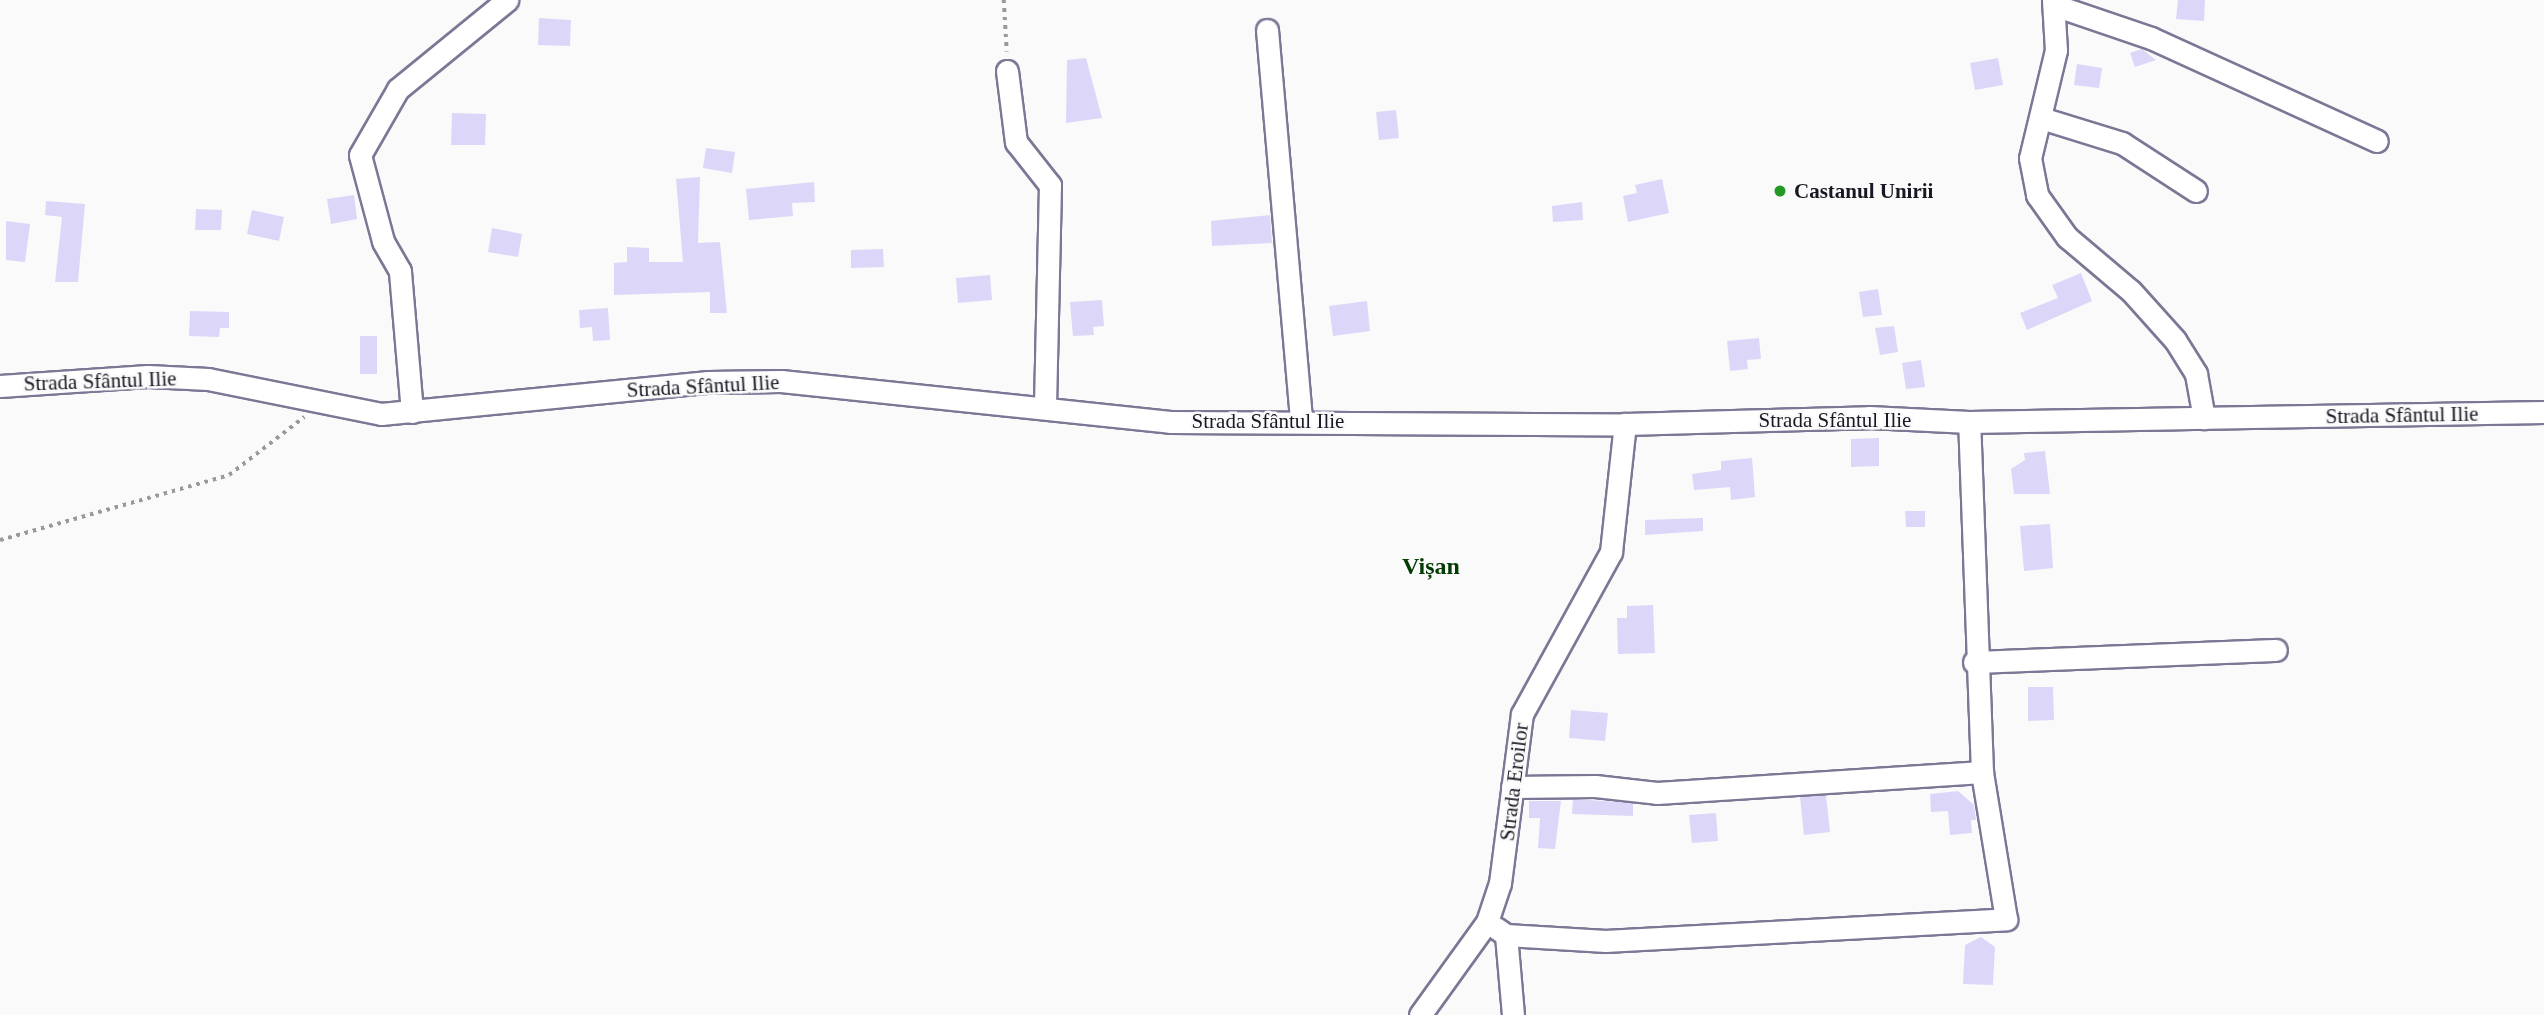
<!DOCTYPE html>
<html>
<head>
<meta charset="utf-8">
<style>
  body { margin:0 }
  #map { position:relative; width:2544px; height:1015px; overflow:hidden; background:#fafafa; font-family:Georgia,serif }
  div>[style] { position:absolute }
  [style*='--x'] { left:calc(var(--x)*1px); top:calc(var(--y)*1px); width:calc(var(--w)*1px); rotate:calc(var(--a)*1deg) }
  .building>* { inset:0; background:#dcd7f9 }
  .path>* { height:3.5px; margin-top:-1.75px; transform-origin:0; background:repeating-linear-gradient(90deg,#99989d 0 3.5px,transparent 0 8.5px) }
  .roads { filter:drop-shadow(2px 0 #7b7795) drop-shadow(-2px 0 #7b7795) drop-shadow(0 2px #7b7795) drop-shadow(0 -2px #7b7795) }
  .minor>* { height:21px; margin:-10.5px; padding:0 10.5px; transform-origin:10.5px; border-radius:10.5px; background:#fff }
  .dots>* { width:19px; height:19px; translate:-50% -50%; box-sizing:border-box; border:4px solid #fafafa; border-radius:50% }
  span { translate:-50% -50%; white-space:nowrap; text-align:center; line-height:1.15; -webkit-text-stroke:5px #fafafa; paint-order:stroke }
  .poi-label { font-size:21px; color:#191723; font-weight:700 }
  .left { translate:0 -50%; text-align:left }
  .street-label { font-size:21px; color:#191723 }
  .quarter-label { font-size:24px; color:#033b04; font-weight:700 }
</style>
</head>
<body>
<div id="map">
  <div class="building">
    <i style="clip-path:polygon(2178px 0,2205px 0,2204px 21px,2176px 19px)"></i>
    <i style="clip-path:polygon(539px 18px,571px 20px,570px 46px,538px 45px)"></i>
    <i style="clip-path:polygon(2142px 49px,2156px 60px,2135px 67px,2130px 53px)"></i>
    <i style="clip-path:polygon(1086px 58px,1102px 118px,1066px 123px,1067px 60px)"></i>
    <i style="clip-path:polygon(1998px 58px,2003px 85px,1975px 90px,1970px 63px)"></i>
    <i style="clip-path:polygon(2077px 64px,2102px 68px,2099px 88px,2074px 85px)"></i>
    <i style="clip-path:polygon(1396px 110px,1399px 138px,1379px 140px,1376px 112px)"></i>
    <i style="clip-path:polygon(452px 113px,486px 114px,485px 145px,451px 145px)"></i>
    <i style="clip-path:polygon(706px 148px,735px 152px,732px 173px,703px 168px)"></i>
    <i style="clip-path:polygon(700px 177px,698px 243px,720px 242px,727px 313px,710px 313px,710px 292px,614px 295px,614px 263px,627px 262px,627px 247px,649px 248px,649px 262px,683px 262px,676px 179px)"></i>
    <i style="clip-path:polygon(1662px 179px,1669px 213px,1628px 222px,1623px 196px,1637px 193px,1635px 185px)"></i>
    <i style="clip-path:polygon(814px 182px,815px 202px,792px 203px,793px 216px,749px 220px,746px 189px)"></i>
    <i style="clip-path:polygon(354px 195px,357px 219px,331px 224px,327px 199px)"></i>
    <i style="clip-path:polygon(46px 201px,85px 204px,78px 282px,55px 282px,62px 217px,45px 215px)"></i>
    <i style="clip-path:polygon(1582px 202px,1583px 220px,1553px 222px,1552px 206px)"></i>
    <i style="clip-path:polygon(196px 209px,222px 210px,221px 230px,195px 230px)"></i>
    <i style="clip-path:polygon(252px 210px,284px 217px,279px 241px,247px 234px)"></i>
    <i style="clip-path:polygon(1270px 215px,1272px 243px,1212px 246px,1211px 221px)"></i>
    <i style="clip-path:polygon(6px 221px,30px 224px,25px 262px,6px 260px)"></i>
    <i style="clip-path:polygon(492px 228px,522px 234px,518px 257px,488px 252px)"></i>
    <i style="clip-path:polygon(883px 249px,884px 267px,851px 268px,851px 250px)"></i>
    <i style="clip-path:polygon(2081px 273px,2092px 301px,2027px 330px,2020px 313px,2058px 298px,2052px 285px)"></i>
    <i style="clip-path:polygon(990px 275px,992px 300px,958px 303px,956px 278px)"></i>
    <i style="clip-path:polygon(1878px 289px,1882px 315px,1863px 317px,1859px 292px)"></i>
    <i style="clip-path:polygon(1102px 300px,1104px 326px,1093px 327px,1094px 335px,1073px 336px,1070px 302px)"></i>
    <i style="clip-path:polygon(1367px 301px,1370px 331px,1333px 336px,1329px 306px)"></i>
    <i style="clip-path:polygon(608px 308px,610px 340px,593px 341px,592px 327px,580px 328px,579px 310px)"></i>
    <i style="clip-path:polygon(190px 311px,229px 312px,229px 328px,220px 328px,219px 337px,189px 336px)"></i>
    <i style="clip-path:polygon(1894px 326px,1898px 352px,1880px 355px,1875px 328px)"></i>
    <i style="clip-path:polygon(360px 336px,377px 336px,377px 374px,360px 374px)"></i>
    <i style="clip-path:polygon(1759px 338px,1761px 359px,1747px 360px,1748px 369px,1730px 371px,1727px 341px)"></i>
    <i style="clip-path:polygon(1921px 360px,1925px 387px,1906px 389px,1902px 363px)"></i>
    <i style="clip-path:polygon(1879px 438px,1879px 466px,1851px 467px,1851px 439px)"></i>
    <i style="clip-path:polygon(2045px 451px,2050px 494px,2014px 494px,2011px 469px,2025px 460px,2024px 453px)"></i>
    <i style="clip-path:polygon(1752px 458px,1755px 497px,1731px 500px,1730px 487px,1694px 490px,1692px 474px,1721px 470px,1721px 461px)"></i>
    <i style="clip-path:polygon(1905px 511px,1925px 511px,1925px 527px,1906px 527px)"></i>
    <i style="clip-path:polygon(1703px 518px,1703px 531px,1645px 535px,1645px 520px)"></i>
    <i style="clip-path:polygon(2050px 524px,2053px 568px,2024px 571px,2020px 526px)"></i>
    <i style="clip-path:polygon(1653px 605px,1655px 653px,1618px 654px,1617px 618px,1627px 618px,1627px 606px)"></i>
    <i style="clip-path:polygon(2028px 687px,2053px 687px,2054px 720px,2028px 721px)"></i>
    <i style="clip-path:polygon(1571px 710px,1608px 713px,1605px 741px,1569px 738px)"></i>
    <i style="clip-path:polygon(1958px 791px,1974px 805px,1976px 820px,1971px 820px,1972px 833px,1950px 835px,1948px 811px,1931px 812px,1930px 794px)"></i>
    <i style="clip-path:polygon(1826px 795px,1830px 832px,1804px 835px,1800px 797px)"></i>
    <i style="clip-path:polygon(1573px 799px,1633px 803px,1633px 816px,1572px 814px)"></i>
    <i style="clip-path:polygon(1529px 801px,1561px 801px,1555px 849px,1538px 848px,1540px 818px,1529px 818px)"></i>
    <i style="clip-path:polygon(1716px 813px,1718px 841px,1692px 843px,1689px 815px)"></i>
    <i style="clip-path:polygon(1981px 937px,1995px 947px,1993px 985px,1963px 984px,1965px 945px)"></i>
  </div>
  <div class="path">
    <i style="--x:1004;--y:0;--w:52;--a:86.7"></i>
    <i style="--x:0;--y:540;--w:238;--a:-15.8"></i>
    <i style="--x:229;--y:475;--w:95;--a:-37.7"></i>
  </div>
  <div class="roads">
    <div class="minor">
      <i style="--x:2053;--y:0;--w:50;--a:86.6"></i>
      <i style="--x:2056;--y:50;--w:111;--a:103.5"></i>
      <i style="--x:2030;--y:158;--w:38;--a:79"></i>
      <i style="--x:2037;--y:195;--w:52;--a:54.5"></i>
      <i style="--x:2067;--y:237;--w:84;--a:40.2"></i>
      <i style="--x:2131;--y:291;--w:66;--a:48.1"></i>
      <i style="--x:2175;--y:340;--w:40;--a:58"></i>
      <i style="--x:2196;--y:374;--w:45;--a:79.7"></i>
      <i style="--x:2054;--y:5;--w:102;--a:18.8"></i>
      <i style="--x:2151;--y:38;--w:248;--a:24.5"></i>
      <i style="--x:1267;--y:30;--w:392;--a:85"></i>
      <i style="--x:1007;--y:71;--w:72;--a:82.8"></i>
      <i style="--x:1016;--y:142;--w:55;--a:51.7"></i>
      <i style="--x:1050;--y:185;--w:223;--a:91.3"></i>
      <i style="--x:2041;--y:118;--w:85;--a:17.2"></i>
      <i style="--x:2122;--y:143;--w:88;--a:33"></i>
      <i style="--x:0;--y:386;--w:148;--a:-3.9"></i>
      <i style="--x:148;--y:376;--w:60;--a:2.9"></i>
      <i style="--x:208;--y:379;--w:177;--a:11.4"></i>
      <i style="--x:381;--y:414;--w:329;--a:-5.6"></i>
      <i style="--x:708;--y:382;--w:73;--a:-0.8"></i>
      <i style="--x:781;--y:381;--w:391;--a:6"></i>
      <i style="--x:1170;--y:422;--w:455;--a:0.3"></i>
      <i style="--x:1625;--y:424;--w:244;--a:-1.6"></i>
      <i style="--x:1869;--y:417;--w:100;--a:2.9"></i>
      <i style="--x:1969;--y:422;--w:575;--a:-1"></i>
      <i style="--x:412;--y:412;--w:142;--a:-94.9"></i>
      <i style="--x:400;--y:271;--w:34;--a:-120"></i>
      <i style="--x:383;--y:241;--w:89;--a:-105"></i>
      <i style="--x:360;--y:155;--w:76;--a:-60.1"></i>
      <i style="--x:398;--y:89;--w:141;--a:-39.2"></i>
      <i style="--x:1974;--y:662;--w:302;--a:-2.3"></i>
      <i style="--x:1512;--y:787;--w:83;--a:-0.7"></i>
      <i style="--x:1595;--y:786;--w:62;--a:6.4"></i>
      <i style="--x:1657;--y:793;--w:326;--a:-3.7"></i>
      <i style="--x:1496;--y:928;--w:12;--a:35"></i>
      <i style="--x:1506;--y:935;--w:80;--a:85"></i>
      <i style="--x:1506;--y:935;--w:100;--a:3.4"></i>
      <i style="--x:1606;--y:941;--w:401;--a:-3.1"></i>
      <i style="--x:2006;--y:919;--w:149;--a:-99.3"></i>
      <i style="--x:1982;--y:772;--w:350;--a:-92.1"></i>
      <i style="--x:1420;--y:1015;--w:115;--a:-54.2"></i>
      <i style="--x:1487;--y:922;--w:41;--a:-71.6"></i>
      <i style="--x:1500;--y:883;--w:170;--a:-82.6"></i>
      <i style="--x:1522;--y:714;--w:185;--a:-61.2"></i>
      <i style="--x:1611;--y:552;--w:129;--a:-83.8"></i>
    </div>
  </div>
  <div class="dots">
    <i style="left:1780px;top:191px;background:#259826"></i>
  </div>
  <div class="poi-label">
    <span class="left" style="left:1794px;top:191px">Castanul Unirii</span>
  </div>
  <div class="street-label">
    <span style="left:100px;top:381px;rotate:-2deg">Strada Sfântul Ilie</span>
    <span style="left:703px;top:386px;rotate:-3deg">Strada Sfântul Ilie</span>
    <span style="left:2402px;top:415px;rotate:-1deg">Strada Sfântul Ilie</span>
    <span style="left:1835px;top:420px">Strada Sfântul Ilie</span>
    <span style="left:1268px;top:421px">Strada Sfântul Ilie</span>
    <span style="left:1514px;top:782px;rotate:-83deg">Strada Eroilor</span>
  </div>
  <div class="quarter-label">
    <span style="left:1431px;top:567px">Vișan</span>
  </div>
</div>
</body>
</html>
